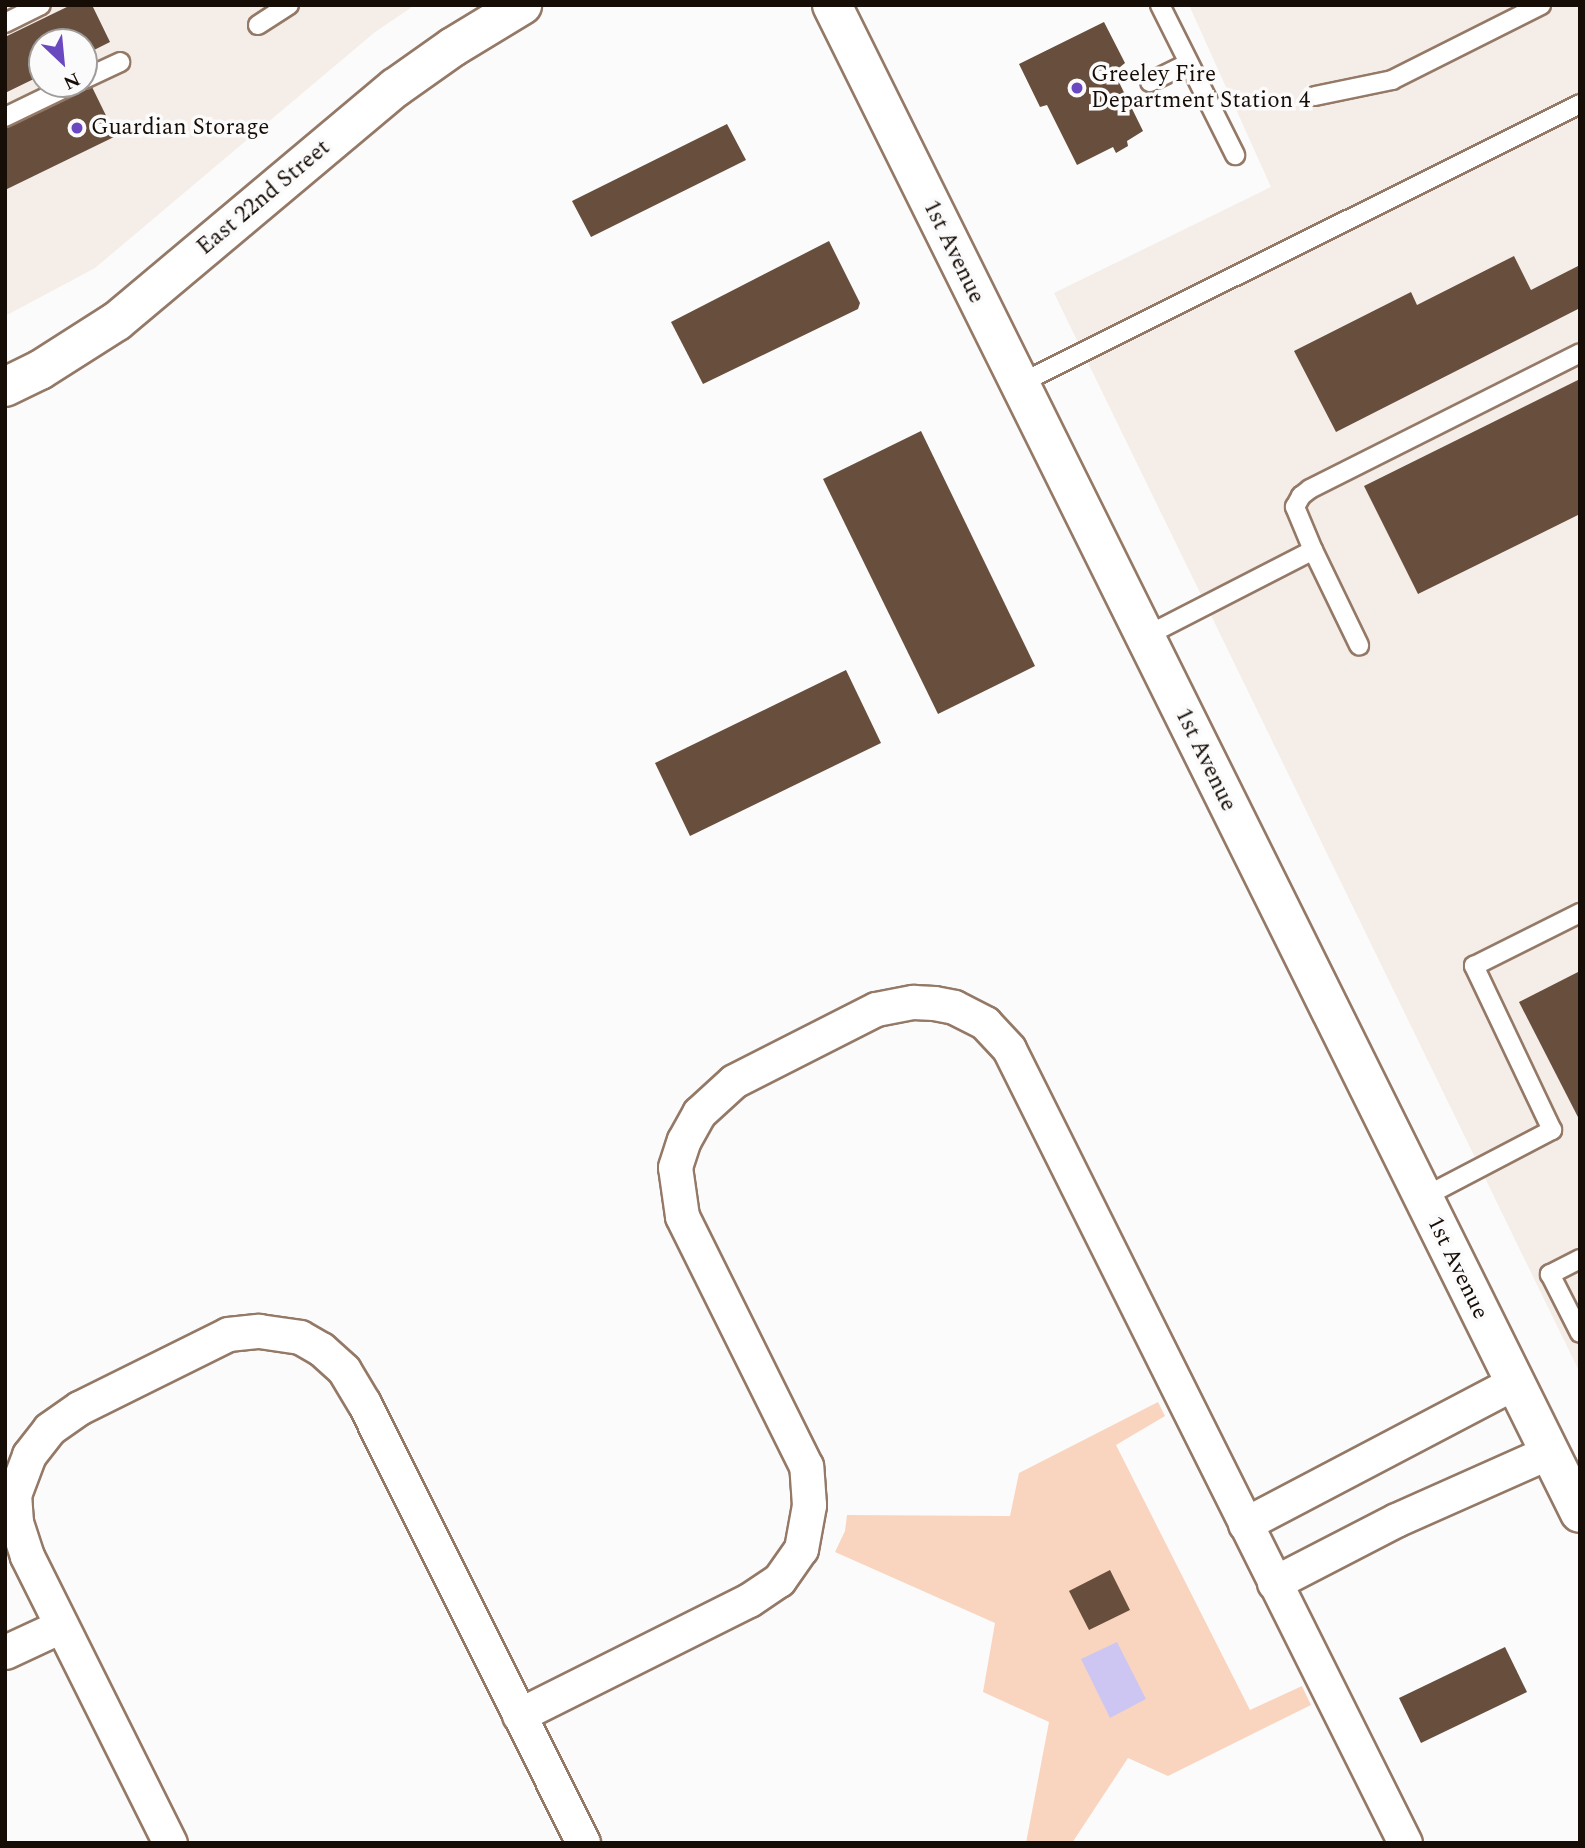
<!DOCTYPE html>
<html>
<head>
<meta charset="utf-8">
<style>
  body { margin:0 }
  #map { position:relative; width:1585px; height:1848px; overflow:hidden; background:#fbfbfb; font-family:Spectral,serif }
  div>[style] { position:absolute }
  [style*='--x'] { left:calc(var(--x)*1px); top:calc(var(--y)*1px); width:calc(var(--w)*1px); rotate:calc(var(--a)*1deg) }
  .built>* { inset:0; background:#f5ede8 }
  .green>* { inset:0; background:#f9d5bf }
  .water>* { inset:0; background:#cdc6f3 }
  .building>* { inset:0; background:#674e3d }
  .roads { filter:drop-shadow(2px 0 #947967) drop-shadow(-2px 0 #947967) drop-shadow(0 2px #947967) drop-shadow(0 -2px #947967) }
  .lane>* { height:18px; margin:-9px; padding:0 9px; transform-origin:9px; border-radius:9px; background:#fff }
  .street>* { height:33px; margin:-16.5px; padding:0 16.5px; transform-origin:16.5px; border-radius:16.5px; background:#fff }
  .secondary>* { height:38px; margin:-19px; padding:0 19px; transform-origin:19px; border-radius:19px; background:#fff }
  .dots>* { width:19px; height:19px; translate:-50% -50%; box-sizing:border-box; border:4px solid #fbfbfb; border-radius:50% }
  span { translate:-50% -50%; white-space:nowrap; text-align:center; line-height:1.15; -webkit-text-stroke:7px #fbfbfb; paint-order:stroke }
  .poi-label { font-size:23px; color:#170d07 }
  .left { translate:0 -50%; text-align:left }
  .street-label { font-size:23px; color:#170d07 }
  .frame { position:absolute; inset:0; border:7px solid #170d07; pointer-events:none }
  .north { position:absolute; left:28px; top:28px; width:70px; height:70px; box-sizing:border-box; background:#fbfbfb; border:2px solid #a09c99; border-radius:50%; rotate:154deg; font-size:19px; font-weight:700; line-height:28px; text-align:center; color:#170d07 }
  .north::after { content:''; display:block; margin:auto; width:24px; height:32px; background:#6a48c0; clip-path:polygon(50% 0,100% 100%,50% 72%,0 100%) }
</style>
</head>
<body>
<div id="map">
  <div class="built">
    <i style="clip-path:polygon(evenodd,5px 5px,415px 5px,375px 32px,95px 268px,5px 316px,5px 5px,42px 42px,84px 42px,84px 84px,42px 84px,42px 42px)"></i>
    <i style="clip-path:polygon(1189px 5px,1580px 5px,1580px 1373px,1054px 293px,1271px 187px)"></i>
  </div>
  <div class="green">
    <i style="clip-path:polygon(1158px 1402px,1165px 1416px,1116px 1445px,1250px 1710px,1302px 1686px,1311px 1705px,1168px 1776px,1128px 1758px,1072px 1843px,1026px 1843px,1049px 1722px,983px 1692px,995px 1623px,835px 1552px,845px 1531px,847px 1515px,1010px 1516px,1019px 1473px)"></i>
  </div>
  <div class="water">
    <i style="clip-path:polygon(1117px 1642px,1146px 1699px,1110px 1718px,1081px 1659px)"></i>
  </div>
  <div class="building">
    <i style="clip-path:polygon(71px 5px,92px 5px,110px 42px,84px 55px,84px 42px,42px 42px,42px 75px,5px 93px,5px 37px)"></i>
    <i style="clip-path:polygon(1104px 22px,1125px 63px,1114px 72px,1143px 131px,1127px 141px,1128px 146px,1116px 153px,1113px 147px,1077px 165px,1047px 105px,1040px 107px,1019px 64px)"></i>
    <i style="clip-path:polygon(92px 87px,116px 136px,5px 190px,5px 129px)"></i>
    <i style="clip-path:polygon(727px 124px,746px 160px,591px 237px,572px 201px)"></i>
    <i style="clip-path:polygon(829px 241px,860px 303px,858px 309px,703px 384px,671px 322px)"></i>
    <i style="clip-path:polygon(1514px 256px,1531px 290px,1580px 265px,1580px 308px,1336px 432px,1294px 351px,1411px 292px,1417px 305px)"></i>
    <i style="clip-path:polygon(1580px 379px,1580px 514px,1418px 594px,1364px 486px)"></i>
    <i style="clip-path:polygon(921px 431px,1035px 666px,938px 714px,823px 479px)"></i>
    <i style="clip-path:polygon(846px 670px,881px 743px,690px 836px,655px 763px)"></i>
    <i style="clip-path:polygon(1580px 971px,1580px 1121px,1519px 1002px)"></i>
    <i style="clip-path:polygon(1110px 1570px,1130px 1610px,1089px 1630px,1069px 1591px)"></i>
    <i style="clip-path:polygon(1505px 1647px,1527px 1692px,1421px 1743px,1399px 1698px)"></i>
  </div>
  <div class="roads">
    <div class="lane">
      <i style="--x:1160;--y:5;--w:168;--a:63.4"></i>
      <i style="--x:5;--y:23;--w:40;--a:-26.6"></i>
      <i style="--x:258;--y:25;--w:37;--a:-33"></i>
      <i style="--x:84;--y:79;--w:40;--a:-25"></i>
      <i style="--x:1150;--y:82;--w:43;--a:-26"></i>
      <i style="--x:1315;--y:96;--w:79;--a:-11.7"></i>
      <i style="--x:1392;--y:80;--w:167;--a:-26.7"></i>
      <i style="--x:5;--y:117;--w:76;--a:-25.9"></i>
      <i style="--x:1019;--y:384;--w:627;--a:-26.52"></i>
      <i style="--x:1313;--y:550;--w:47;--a:-112.7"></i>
      <i style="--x:1295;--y:507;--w:13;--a:-61"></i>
      <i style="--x:1301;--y:496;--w:11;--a:-38"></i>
      <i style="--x:1310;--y:489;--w:302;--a:-26.7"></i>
      <i style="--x:1144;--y:637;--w:190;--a:-27.2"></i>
      <i style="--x:1313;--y:550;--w:106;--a:64.2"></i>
      <i style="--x:1422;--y:1198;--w:147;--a:-27.6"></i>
      <i style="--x:1552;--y:1130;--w:182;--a:-115.4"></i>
      <i style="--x:1474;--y:966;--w:119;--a:-26.6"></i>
      <i style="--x:1580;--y:1259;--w:34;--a:153"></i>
      <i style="--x:1550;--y:1274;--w:66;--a:63"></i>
    </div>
    <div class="street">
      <i style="--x:1245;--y:1524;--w:304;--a:-27.7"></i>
      <i style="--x:1274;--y:1583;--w:137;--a:-27.3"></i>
      <i style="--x:1396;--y:1520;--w:167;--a:-24"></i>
      <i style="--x:5;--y:1652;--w:62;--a:-24.9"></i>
      <i style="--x:519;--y:1715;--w:257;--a:-26.6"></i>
      <i style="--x:749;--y:1600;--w:36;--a:-34"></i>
      <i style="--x:779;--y:1580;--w:38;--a:-55"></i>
      <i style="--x:801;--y:1549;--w:45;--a:-79.7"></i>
      <i style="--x:809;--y:1505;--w:39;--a:-94"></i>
      <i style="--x:806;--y:1466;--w:279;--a:-116.4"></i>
      <i style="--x:682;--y:1216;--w:49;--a:-98.1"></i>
      <i style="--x:675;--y:1167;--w:28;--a:-72"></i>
      <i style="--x:684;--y:1140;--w:31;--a:-61"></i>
      <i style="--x:699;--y:1113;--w:47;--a:-42.4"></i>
      <i style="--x:734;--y:1081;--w:159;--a:-26.9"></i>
      <i style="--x:876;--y:1009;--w:38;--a:-11"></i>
      <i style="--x:913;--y:1002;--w:21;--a:3"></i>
      <i style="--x:934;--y:1003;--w:20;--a:11"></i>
      <i style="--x:954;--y:1007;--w:35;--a:27"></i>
      <i style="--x:985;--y:1023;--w:35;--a:47"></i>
      <i style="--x:1009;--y:1049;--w:887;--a:63.49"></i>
      <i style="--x:170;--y:1843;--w:321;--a:-116.5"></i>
      <i style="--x:27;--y:1556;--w:36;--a:-108"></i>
      <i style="--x:16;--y:1522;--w:27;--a:-94"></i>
      <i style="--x:14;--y:1495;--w:43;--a:-69.4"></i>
      <i style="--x:29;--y:1455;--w:33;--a:-52"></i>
      <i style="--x:49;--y:1429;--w:37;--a:-35"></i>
      <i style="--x:79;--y:1408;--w:166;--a:-26.4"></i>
      <i style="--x:228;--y:1334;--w:31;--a:-6"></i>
      <i style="--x:259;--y:1331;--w:41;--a:8.3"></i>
      <i style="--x:300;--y:1337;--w:24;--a:30"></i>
      <i style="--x:321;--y:1349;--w:31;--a:42"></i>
      <i style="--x:344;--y:1370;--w:39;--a:59"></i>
      <i style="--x:364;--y:1403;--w:491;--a:63.5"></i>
    </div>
    <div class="secondary">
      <i style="--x:832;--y:5;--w:1683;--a:63.62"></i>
      <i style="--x:5;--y:387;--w:39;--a:-26"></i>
      <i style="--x:40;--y:370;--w:91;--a:-32.5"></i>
      <i style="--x:117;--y:321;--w:363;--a:-40"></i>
      <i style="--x:395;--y:88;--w:71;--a:-35.3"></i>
      <i style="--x:453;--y:47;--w:81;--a:-31.3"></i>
    </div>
  </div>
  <div class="dots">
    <i style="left:1077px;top:88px;background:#6a48c0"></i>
    <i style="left:77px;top:128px;background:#6a48c0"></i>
  </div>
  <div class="poi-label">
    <span class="left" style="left:1091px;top:88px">Greeley Fire<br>Department Station 4</span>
    <span class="left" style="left:91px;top:128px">Guardian Storage</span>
  </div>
  <div class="street-label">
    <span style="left:264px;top:198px;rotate:-40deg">East 22nd Street</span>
    <span style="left:953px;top:252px;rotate:64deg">1st Avenue</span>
    <span style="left:1205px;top:760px;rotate:64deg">1st Avenue</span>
    <span style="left:1457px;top:1268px;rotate:64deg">1st Avenue</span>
  </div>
  <div class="frame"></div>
  <div class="north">N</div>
</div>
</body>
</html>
